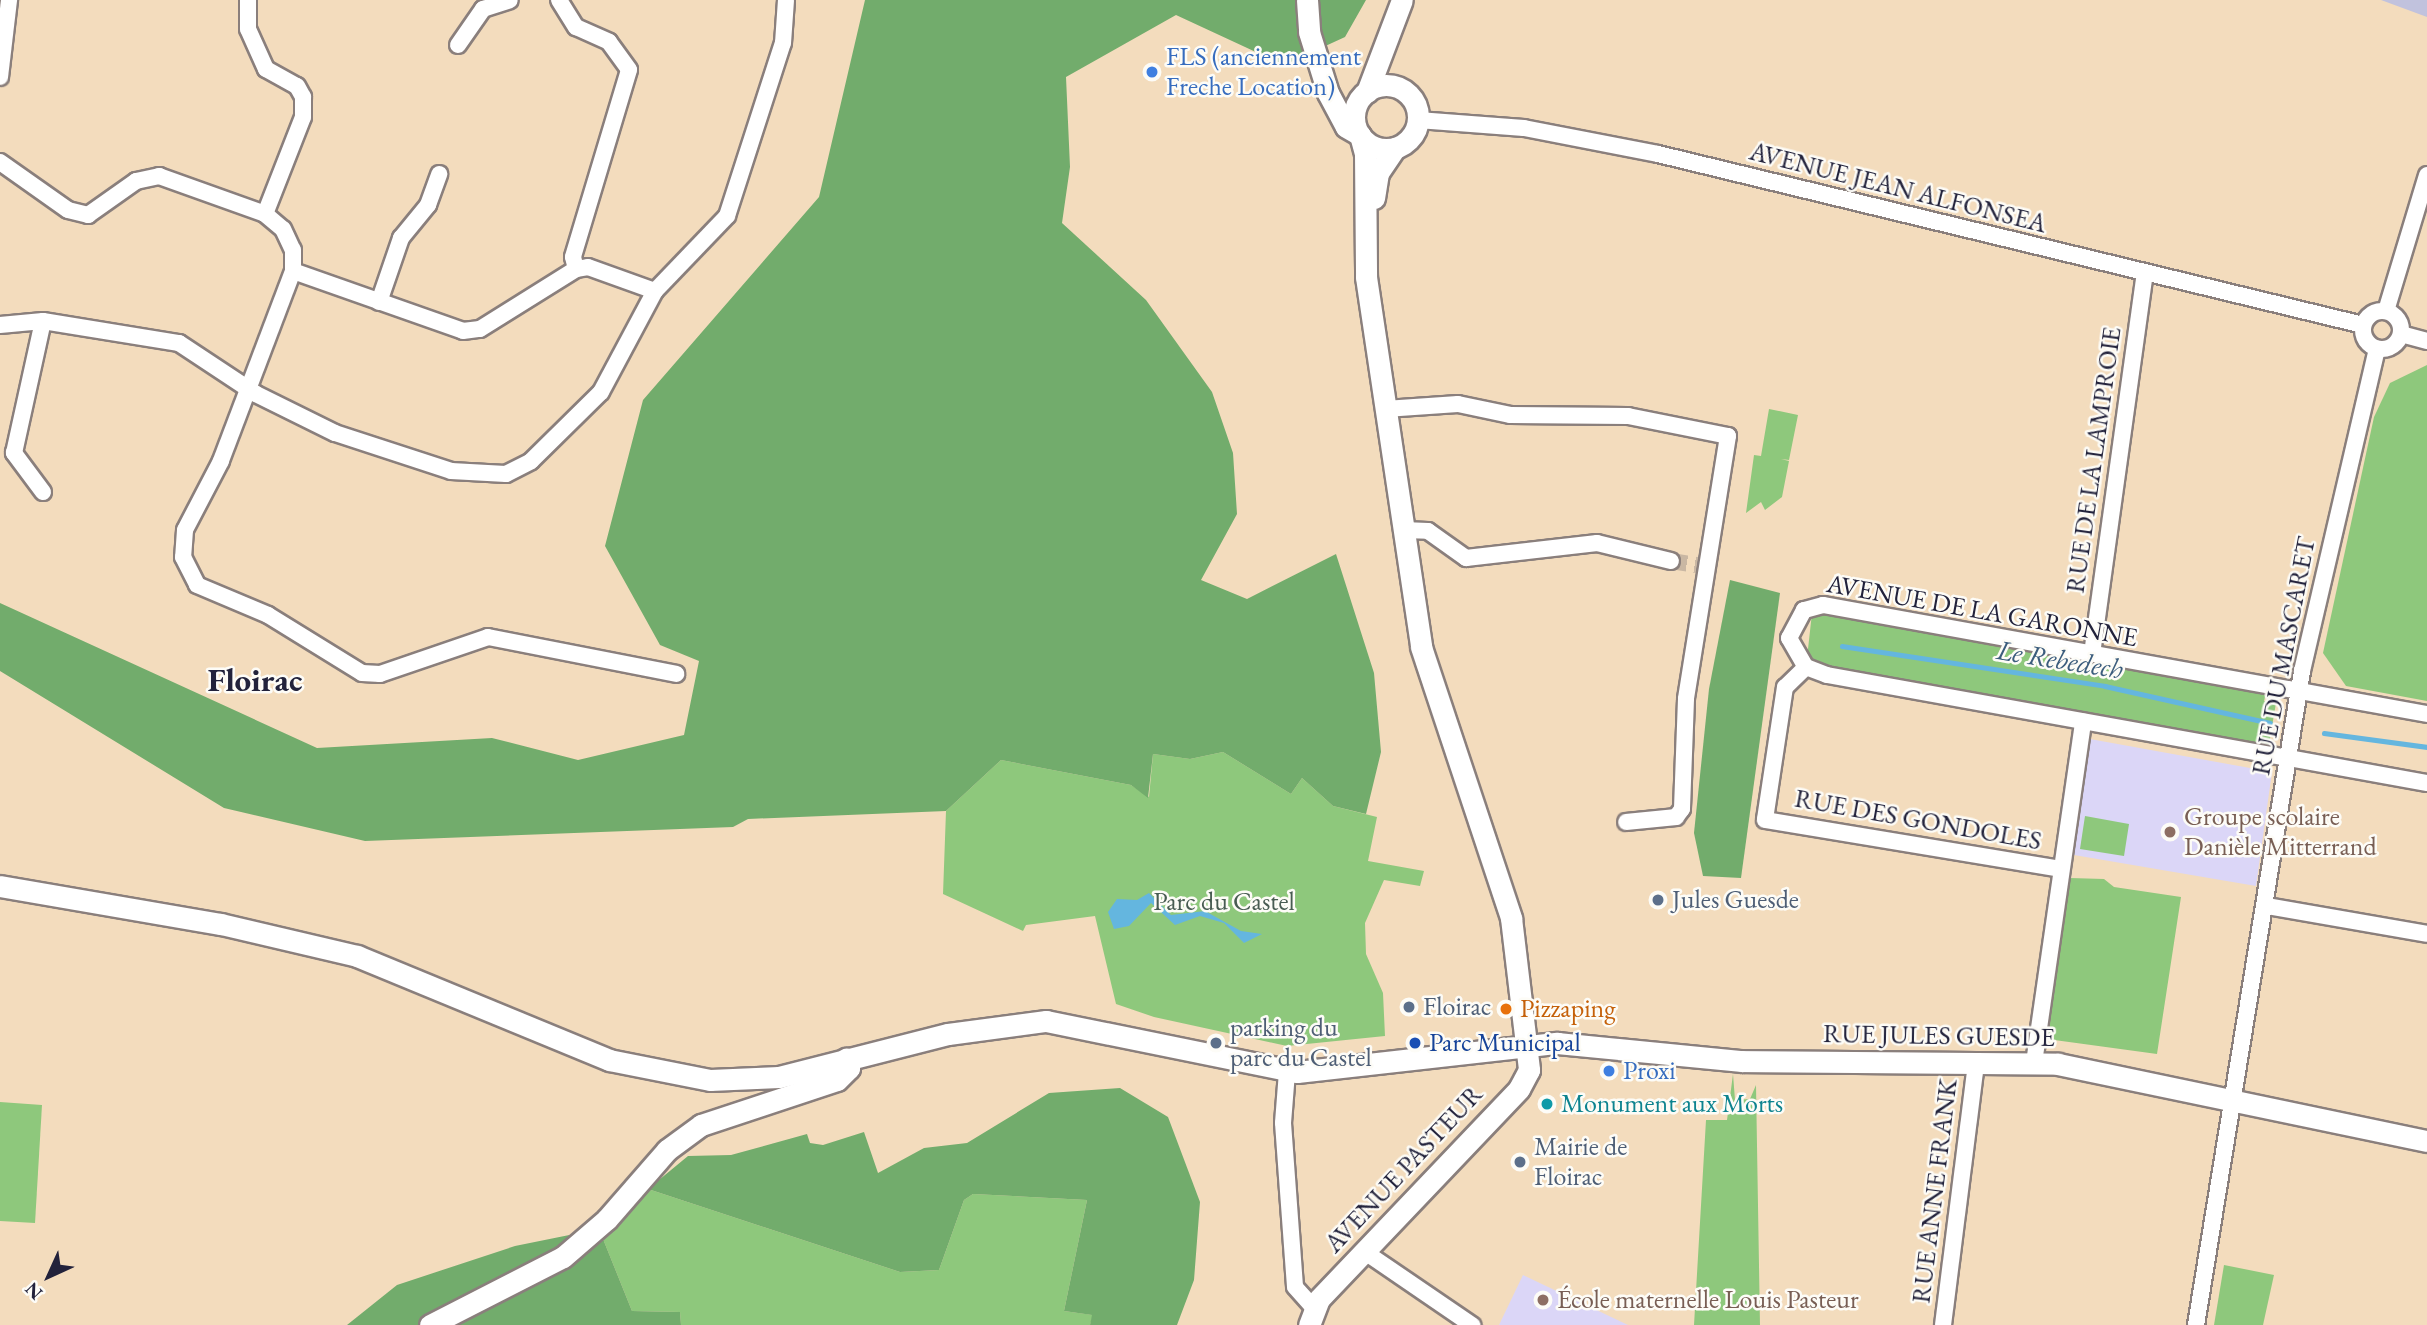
<!DOCTYPE html>
<html>
<head>
<meta charset="utf-8">
<style>
  body { margin:0 }
  #map { position:relative; width:2427px; height:1325px; overflow:hidden; background:#f3dcbd; font-family:"EB Garamond",serif }
  div>[style] { position:absolute }
  [style*='--x'] { left:calc(var(--x)*1px); top:calc(var(--y)*1px); width:calc(var(--w)*1px); rotate:calc(var(--a)*1deg) }
  .built>* { inset:0; background:#dbd6f7 }
  .industrial>* { inset:0; background:#c1c2dd }
  .green>* { inset:0; background:#8ec87c }
  .forest>* { inset:0; background:#72ac6c }
  .water>* { inset:0; background:#64b6df }
  .stream>* { height:4.5px; margin:-2.25px; padding:0 2.25px; transform-origin:2.25px; border-radius:2.25px; background:#64b6df }
  .street-tunnel>* { height:16px; margin-top:-8px; transform-origin:0; background:repeating-linear-gradient(90deg,#c9b7a3 0 16px,transparent 0 24px) }
  .roads { filter:drop-shadow(2px 0 #8a7f7c) drop-shadow(-2px 0 #8a7f7c) drop-shadow(0 2px #8a7f7c) drop-shadow(0 -2px #8a7f7c) }
  .street>* { height:16px; margin:-8px; padding:0 8px; transform-origin:8px; border-radius:8px; background:#fff }
  .street>.ring { margin:-8px; padding:0; box-sizing:content-box; background:none; border:16px solid #fff; border-radius:50% }
  .secondary>* { height:21px; margin:-10.5px; padding:0 10.5px; transform-origin:10.5px; border-radius:10.5px; background:#fff }
  .secondary>.ring { margin:-10.5px; padding:0; box-sizing:content-box; background:none; border:21px solid #fff; border-radius:50% }
  .dots>* { width:19px; height:19px; translate:-50% -50%; box-sizing:border-box; border:4px solid #fdfcf7; border-radius:50% }
  span { translate:-50% -50%; white-space:nowrap; text-align:center; line-height:1.15; -webkit-text-stroke:5px #fdfcf7; paint-order:stroke }
  .shop-label { font-size:26px; color:#366cbe }
  .left { translate:0 -50%; text-align:left }
  .street-label { font-size:26px; color:#22223b }
  .education-label { font-size:26px; color:#785e54 }
  .service-label { font-size:26px; color:#4e5e75 }
  .park-label { font-size:26px; color:#485c52 }
  .food-label { font-size:26px; color:#c56008 }
  .transit-label { font-size:26px; color:#164399 }
  .culture-label { font-size:26px; color:#0d838f }
  .water-label { font-size:28px; color:#3c5d7d; font-style:italic }
  .district-label { font-size:33px; color:#22223b; font-weight:700 }
  .north { position:absolute; left:14px; top:1241px; width:70px; height:70px; -webkit-text-stroke:5px #fdfcf7; paint-order:stroke; rotate:225deg; font-size:19px; font-weight:700; line-height:28px; text-align:center; color:#22223b }
  .north::after { content:''; display:block; margin:auto; width:24px; height:32px; background:#22223b; clip-path:polygon(50% 0,100% 100%,50% 72%,0 100%) }
</style>
</head>
<body>
<div id="map">
  <div class="built">
    <i style="clip-path:polygon(2090px 739px,2272px 772px,2256px 886px,2074px 855px)"></i>
    <i style="clip-path:polygon(1523px 1275px,1628px 1325px,1499px 1325px)"></i>
  </div>
  <div class="industrial">
    <i style="clip-path:polygon(2381px 0,2427px 0,2427px 17px)"></i>
  </div>
  <div class="green">
    <i style="clip-path:polygon(2427px 365px,2427px 701px,2346px 686px,2323px 653px,2374px 417px,2390px 383px)"></i>
    <i style="clip-path:polygon(1769px 409px,1798px 415px,1789px 460px,1781px 459px,1789px 461px,1782px 497px,1765px 510px,1761px 502px,1746px 513px,1754px 455px,1761px 456px)"></i>
    <i style="clip-path:polygon(1824px 611px,2267px 690px,2264px 701px,2276px 703px,2268px 750px,1827px 667px,1807px 658px,1812px 613px)"></i>
    <i style="clip-path:polygon(1223px 752px,1291px 794px,1302px 778px,1333px 806px,1377px 817px,1368px 861px,1424px 871px,1420px 886px,1384px 880px,1365px 923px,1366px 954px,1383px 993px,1385px 1036px,1287px 1046px,1154px 1017px,1116px 1004px,1095px 916px,1026px 925px,1023px 931px,943px 894px,946px 811px,1001px 760px,1131px 785px,1149px 797px,1153px 754px,1190px 759px)"></i>
    <i style="clip-path:polygon(2085px 816px,2129px 824px,2124px 856px,2080px 849px)"></i>
    <i style="clip-path:polygon(2070px 878px,2104px 879px,2114px 887px,2181px 897px,2157px 1054px,2047px 1039px)"></i>
    <i style="clip-path:polygon(1733px 1074px,1735px 1100px,1750px 1099px,1756px 1085px,1760px 1325px,1694px 1325px,1706px 1120px,1727px 1120px)"></i>
    <i style="clip-path:polygon(0 1102px,42px 1105px,35px 1223px,0 1221px)"></i>
    <i style="clip-path:polygon(648px 1189px,900px 1272px,939px 1270px,964px 1200px,973px 1194px,1087px 1200px,1064px 1311px,1093px 1315px,1090px 1325px,681px 1325px,680px 1312px,632px 1311px,603px 1239px)"></i>
    <i style="clip-path:polygon(2224px 1265px,2274px 1275px,2263px 1325px,2214px 1325px)"></i>
  </div>
  <div class="forest">
    <i style="clip-path:polygon(865px 0,1366px 0,1345px 37px,1284px 65px,1176px 15px,1066px 77px,1070px 167px,1062px 223px,1146px 300px,1212px 392px,1233px 453px,1237px 514px,1201px 580px,1247px 599px,1336px 554px,1374px 673px,1381px 752px,1366px 814px,1333px 806px,1302px 778px,1291px 794px,1223px 752px,1190px 759px,1153px 754px,1148px 798px,1131px 785px,1001px 760px,946px 811px,748px 819px,733px 827px,365px 841px,224px 808px,0 671px,0 603px,317px 748px,492px 738px,578px 760px,684px 735px,699px 661px,660px 645px,605px 546px,643px 400px,819px 197px)"></i>
    <i style="clip-path:polygon(1730px 580px,1780px 593px,1741px 878px,1703px 876px,1694px 833px,1709px 689px)"></i>
    <i style="clip-path:polygon(1120px 1088px,1168px 1117px,1200px 1202px,1194px 1280px,1177px 1325px,1090px 1325px,1092px 1315px,1064px 1311px,1087px 1200px,973px 1194px,964px 1200px,939px 1270px,900px 1272px,648px 1189px,688px 1156px,731px 1155px,807px 1134px,810px 1143px,823px 1145px,864px 1132px,878px 1173px,924px 1148px,967px 1143px,1049px 1093px)"></i>
    <i style="clip-path:polygon(599px 1229px,632px 1311px,680px 1312px,681px 1325px,347px 1325px,397px 1285px,515px 1246px)"></i>
  </div>
  <div class="water">
    <i style="clip-path:polygon(1149px 893px,1171px 915px,1205px 911px,1241px 931px,1262px 934px,1244px 943px,1224px 923px,1200px 916px,1175px 925px,1151px 903px,1129px 926px,1114px 929px,1108px 912px,1117px 899px,1137px 900px)"></i>
  </div>
  <div class="stream">
    <i style="--x:1842;--y:646;--w:266;--a:8.6"></i>
    <i style="--x:2105;--y:686;--w:169;--a:12.6"></i>
    <i style="--x:2324;--y:733;--w:104;--a:7.7"></i>
  </div>
  <div class="street-tunnel">
    <i style="--x:1671;--y:561;--w:30;--a:9"></i>
  </div>
  <div class="roads">
    <div class="street">
      <i style="--x:248;--y:0;--w:29;--a:90"></i>
      <i style="--x:248;--y:29;--w:44;--a:65.8"></i>
      <i style="--x:266;--y:69;--w:35;--a:29"></i>
      <i style="--x:297;--y:86;--w:13;--a:61"></i>
      <i style="--x:303;--y:97;--w:20;--a:90"></i>
      <i style="--x:303;--y:117;--w:104;--a:111.4"></i>
      <i style="--x:559;--y:0;--w:32;--a:58"></i>
      <i style="--x:576;--y:27;--w:36;--a:24"></i>
      <i style="--x:609;--y:42;--w:34;--a:54"></i>
      <i style="--x:629;--y:70;--w:195;--a:106.7"></i>
      <i style="--x:573;--y:257;--w:12;--a:76"></i>
      <i style="--x:458;--y:45;--w:44;--a:-55.2"></i>
      <i style="--x:483;--y:9;--w:28;--a:-18"></i>
      <i style="--x:0;--y:77;--w:78;--a:-83.3"></i>
      <i style="--x:1418;--y:120;--w:106;--a:4.3"></i>
      <i style="--x:1524;--y:128;--w:136;--a:11"></i>
      <i style="--x:1658;--y:154;--w:725;--a:13.63"></i>
      <i style="--x:0;--y:162;--w:83;--a:35.2"></i>
      <i style="--x:68;--y:210;--w:21;--a:14"></i>
      <i style="--x:88;--y:215;--w:59;--a:-35.3"></i>
      <i style="--x:136;--y:181;--w:24;--a:-12"></i>
      <i style="--x:159;--y:176;--w:113;--a:19.7"></i>
      <i style="--x:265;--y:214;--w:23;--a:40"></i>
      <i style="--x:283;--y:229;--w:23;--a:65"></i>
      <i style="--x:293;--y:250;--w:21;--a:90"></i>
      <i style="--x:293;--y:271;--w:203;--a:110.8"></i>
      <i style="--x:221;--y:461;--w:78;--a:117.6"></i>
      <i style="--x:185;--y:530;--w:27;--a:94"></i>
      <i style="--x:183;--y:557;--w:31;--a:63"></i>
      <i style="--x:197;--y:585;--w:77;--a:22.9"></i>
      <i style="--x:268;--y:615;--w:110;--a:31.7"></i>
      <i style="--x:362;--y:673;--w:18;--a:3"></i>
      <i style="--x:380;--y:674;--w:114;--a:-18.9"></i>
      <i style="--x:488;--y:637;--w:192;--a:11.1"></i>
      <i style="--x:293;--y:271;--w:180;--a:19.4"></i>
      <i style="--x:463;--y:331;--w:17;--a:-7"></i>
      <i style="--x:480;--y:329;--w:113;--a:-32"></i>
      <i style="--x:576;--y:269;--w:12;--a:-9"></i>
      <i style="--x:588;--y:267;--w:71;--a:19.7"></i>
      <i style="--x:379;--y:302;--w:68;--a:-71"></i>
      <i style="--x:401;--y:238;--w:43;--a:-50.7"></i>
      <i style="--x:428;--y:205;--w:33;--a:-70"></i>
      <i class="ring" style="left:2363px;top:311px;width:22px;height:22px"></i>
      <i style="--x:2386;--y:311;--w:142;--a:-73.2"></i>
      <i style="--x:0;--y:325;--w:43;--a:-5.3"></i>
      <i style="--x:43;--y:321;--w:138;--a:9.2"></i>
      <i style="--x:179;--y:343;--w:92;--a:33.5"></i>
      <i style="--x:256;--y:394;--w:88;--a:26.3"></i>
      <i style="--x:335;--y:433;--w:122;--a:18.1"></i>
      <i style="--x:451;--y:471;--w:55;--a:3.1"></i>
      <i style="--x:506;--y:474;--w:28;--a:-27"></i>
      <i style="--x:531;--y:461;--w:98;--a:-44.6"></i>
      <i style="--x:601;--y:392;--w:115;--a:-61.9"></i>
      <i style="--x:655;--y:291;--w:104;--a:-46.2"></i>
      <i style="--x:727;--y:216;--w:182;--a:-72.1"></i>
      <i style="--x:783;--y:43;--w:43;--a:-86"></i>
      <i style="--x:2401;--y:334;--w:27;--a:15"></i>
      <i style="--x:1385;--y:409;--w:73;--a:-3.9"></i>
      <i style="--x:1458;--y:404;--w:53;--a:11.9"></i>
      <i style="--x:1510;--y:415;--w:118;--a:0.5"></i>
      <i style="--x:1628;--y:416;--w:102;--a:11.3"></i>
      <i style="--x:1728;--y:436;--w:266;--a:99.1"></i>
      <i style="--x:1686;--y:699;--w:110;--a:92.1"></i>
      <i style="--x:1682;--y:809;--w:10;--a:127"></i>
      <i style="--x:1676;--y:817;--w:50;--a:174.3"></i>
      <i style="--x:43;--y:492;--w:49;--a:-126.6"></i>
      <i style="--x:14;--y:453;--w:135;--a:-77.6"></i>
      <i style="--x:1403;--y:530;--w:25;--a:2"></i>
      <i style="--x:1428;--y:531;--w:47;--a:35.4"></i>
      <i style="--x:1466;--y:558;--w:132;--a:-6.5"></i>
      <i style="--x:1597;--y:543;--w:76;--a:13.7"></i>
      <i style="--x:2092;--y:654;--w:384;--a:-82.1"></i>
      <i style="--x:1806;--y:667;--w:29;--a:136"></i>
      <i style="--x:1785;--y:687;--w:134;--a:98.6"></i>
      <i style="--x:1765;--y:820;--w:299;--a:9.4"></i>
      <i style="--x:2427;--y:714;--w:614;--a:-169.77"></i>
      <i style="--x:1823;--y:605;--w:20;--a:165"></i>
      <i style="--x:1804;--y:610;--w:32;--a:118"></i>
      <i style="--x:1789;--y:638;--w:34;--a:60"></i>
      <i style="--x:1806;--y:667;--w:22;--a:21"></i>
      <i style="--x:1827;--y:675;--w:610;--a:10.2"></i>
      <i style="--x:2267;--y:906;--w:162;--a:9.9"></i>
      <i style="--x:2034;--y:1063;--w:345;--a:-81.8"></i>
      <i style="--x:1287;--y:1072;--w:51;--a:94.5"></i>
      <i style="--x:1283;--y:1123;--w:164;--a:85.8"></i>
      <i style="--x:1295;--y:1287;--w:27;--a:48"></i>
      <i style="--x:1365;--y:1252;--w:130;--a:34.3"></i>
      <i style="--x:1943;--y:1325;--w:264;--a:-82.8"></i>
      <i style="--x:2196;--y:1325;--w:663;--a:-80.79"></i>
      <i style="--x:2302;--y:671;--w:331;--a:-76.9"></i>
    </div>
    <div class="secondary">
      <i style="--x:1307;--y:0;--w:32;--a:86"></i>
      <i style="--x:1309;--y:32;--w:64;--a:72.7"></i>
      <i style="--x:1328;--y:93;--w:38;--a:62"></i>
      <i style="--x:1346;--y:127;--w:16;--a:30"></i>
      <i style="--x:1360;--y:135;--w:20;--a:75"></i>
      <i style="--x:1365;--y:154;--w:123;--a:89.5"></i>
      <i style="--x:1366;--y:277;--w:374;--a:81.5"></i>
      <i style="--x:1421;--y:647;--w:286;--a:71.6"></i>
      <i style="--x:1511;--y:918;--w:153;--a:83.2"></i>
      <i style="--x:1529;--y:1070;--w:21;--a:118"></i>
      <i style="--x:1519;--y:1089;--w:290;--a:133.6"></i>
      <i style="--x:1319;--y:1299;--w:28;--a:111"></i>
      <i class="ring" style="left:1354px;top:85px;width:43px;height:43px"></i>
      <i style="--x:1367;--y:92;--w:98;--a:-69.2"></i>
      <i style="--x:1374;--y:198;--w:25;--a:-81"></i>
      <i style="--x:1378;--y:173;--w:30;--a:-56"></i>
      <i style="--x:0;--y:886;--w:224;--a:9.8"></i>
      <i style="--x:221;--y:924;--w:140;--a:13.2"></i>
      <i style="--x:357;--y:956;--w:273;--a:22.4"></i>
      <i style="--x:609;--y:1060;--w:103;--a:11.2"></i>
      <i style="--x:710;--y:1080;--w:69;--a:-2.5"></i>
      <i style="--x:779;--y:1077;--w:174;--a:-14.3"></i>
      <i style="--x:948;--y:1034;--w:99;--a:-7.6"></i>
      <i style="--x:1046;--y:1021;--w:256;--a:11.5"></i>
      <i style="--x:1297;--y:1072;--w:262;--a:-6.4"></i>
      <i style="--x:1557;--y:1043;--w:186;--a:5.6"></i>
      <i style="--x:1742;--y:1061;--w:316;--a:0.5"></i>
      <i style="--x:2058;--y:1064;--w:377;--a:11.8"></i>
      <i style="--x:430;--y:1325;--w:149;--a:-27.1"></i>
      <i style="--x:563;--y:1257;--w:58;--a:-40.8"></i>
      <i style="--x:607;--y:1219;--w:91;--a:-49"></i>
      <i style="--x:667;--y:1150;--w:42;--a:-36.3"></i>
      <i style="--x:701;--y:1125;--w:143;--a:-18.3"></i>
      <i style="--x:837;--y:1080;--w:17;--a:-45"></i>
      <i style="--x:849;--y:1068;--w:10;--a:-107"></i>
    </div>
  </div>
  <div class="dots">
    <i style="left:1152px;top:72px;background:#3f7fe0"></i>
    <i style="left:2170px;top:832px;background:#8d6e63"></i>
    <i style="left:1658px;top:900px;background:#5c6f8a"></i>
    <i style="left:1409px;top:1007px;background:#5c6f8a"></i>
    <i style="left:1506px;top:1009px;background:#e8710a"></i>
    <i style="left:1216px;top:1043px;background:#5c6f8a"></i>
    <i style="left:1415px;top:1043px;background:#1a4fb4"></i>
    <i style="left:1609px;top:1071px;background:#3f7fe0"></i>
    <i style="left:1547px;top:1104px;background:#0f9aa8"></i>
    <i style="left:1520px;top:1162px;background:#5c6f8a"></i>
    <i style="left:1543px;top:1300px;background:#8d6e63"></i>
  </div>
  <div class="shop-label">
    <span class="left" style="left:1166px;top:72px">FLS (anciennement<br>Freche Location)</span>
    <span class="left" style="left:1623px;top:1071px">Proxi</span>
  </div>
  <div class="street-label">
    <span style="left:1898px;top:188px;rotate:14deg">AVENUE JEAN ALFONSEA</span>
    <span style="left:2094px;top:460px;rotate:-82deg">RUE DE LA LAMPROIE</span>
    <span style="left:1982px;top:611px;rotate:10deg">AVENUE DE LA GARONNE</span>
    <span style="left:2284px;top:656px;rotate:-79deg">RUE DU MASCARET</span>
    <span style="left:1918px;top:820px;rotate:10deg">RUE DES GONDOLES</span>
    <span style="left:1939px;top:1036px;rotate:1deg">RUE JULES GUESDE</span>
    <span style="left:1404px;top:1169px;rotate:-47deg">AVENUE PASTEUR</span>
    <span style="left:1935px;top:1191px;rotate:-83deg">RUE ANNE FRANK</span>
  </div>
  <div class="education-label">
    <span class="left" style="left:2184px;top:832px">Groupe scolaire<br>Danièle Mitterrand</span>
    <span class="left" style="left:1557px;top:1300px">École maternelle Louis Pasteur</span>
  </div>
  <div class="service-label">
    <span class="left" style="left:1672px;top:900px">Jules Guesde</span>
    <span class="left" style="left:1423px;top:1007px">Floirac</span>
    <span class="left" style="left:1230px;top:1043px">parking du<br>parc du Castel</span>
    <span class="left" style="left:1534px;top:1162px">Mairie de<br>Floirac</span>
  </div>
  <div class="park-label">
    <span style="left:1224px;top:902px">Parc du Castel</span>
  </div>
  <div class="food-label">
    <span class="left" style="left:1520px;top:1009px">Pizzaping</span>
  </div>
  <div class="transit-label">
    <span class="left" style="left:1429px;top:1043px">Parc Municipal</span>
  </div>
  <div class="culture-label">
    <span class="left" style="left:1561px;top:1104px">Monument aux Morts</span>
  </div>
  <div class="water-label">
    <span style="left:2060px;top:659px;rotate:9deg">Le Rebedech</span>
  </div>
  <div class="district-label">
    <span style="left:255px;top:680px">Floirac</span>
  </div>
  <div class="north">N</div>
</div>
</body>
</html>
